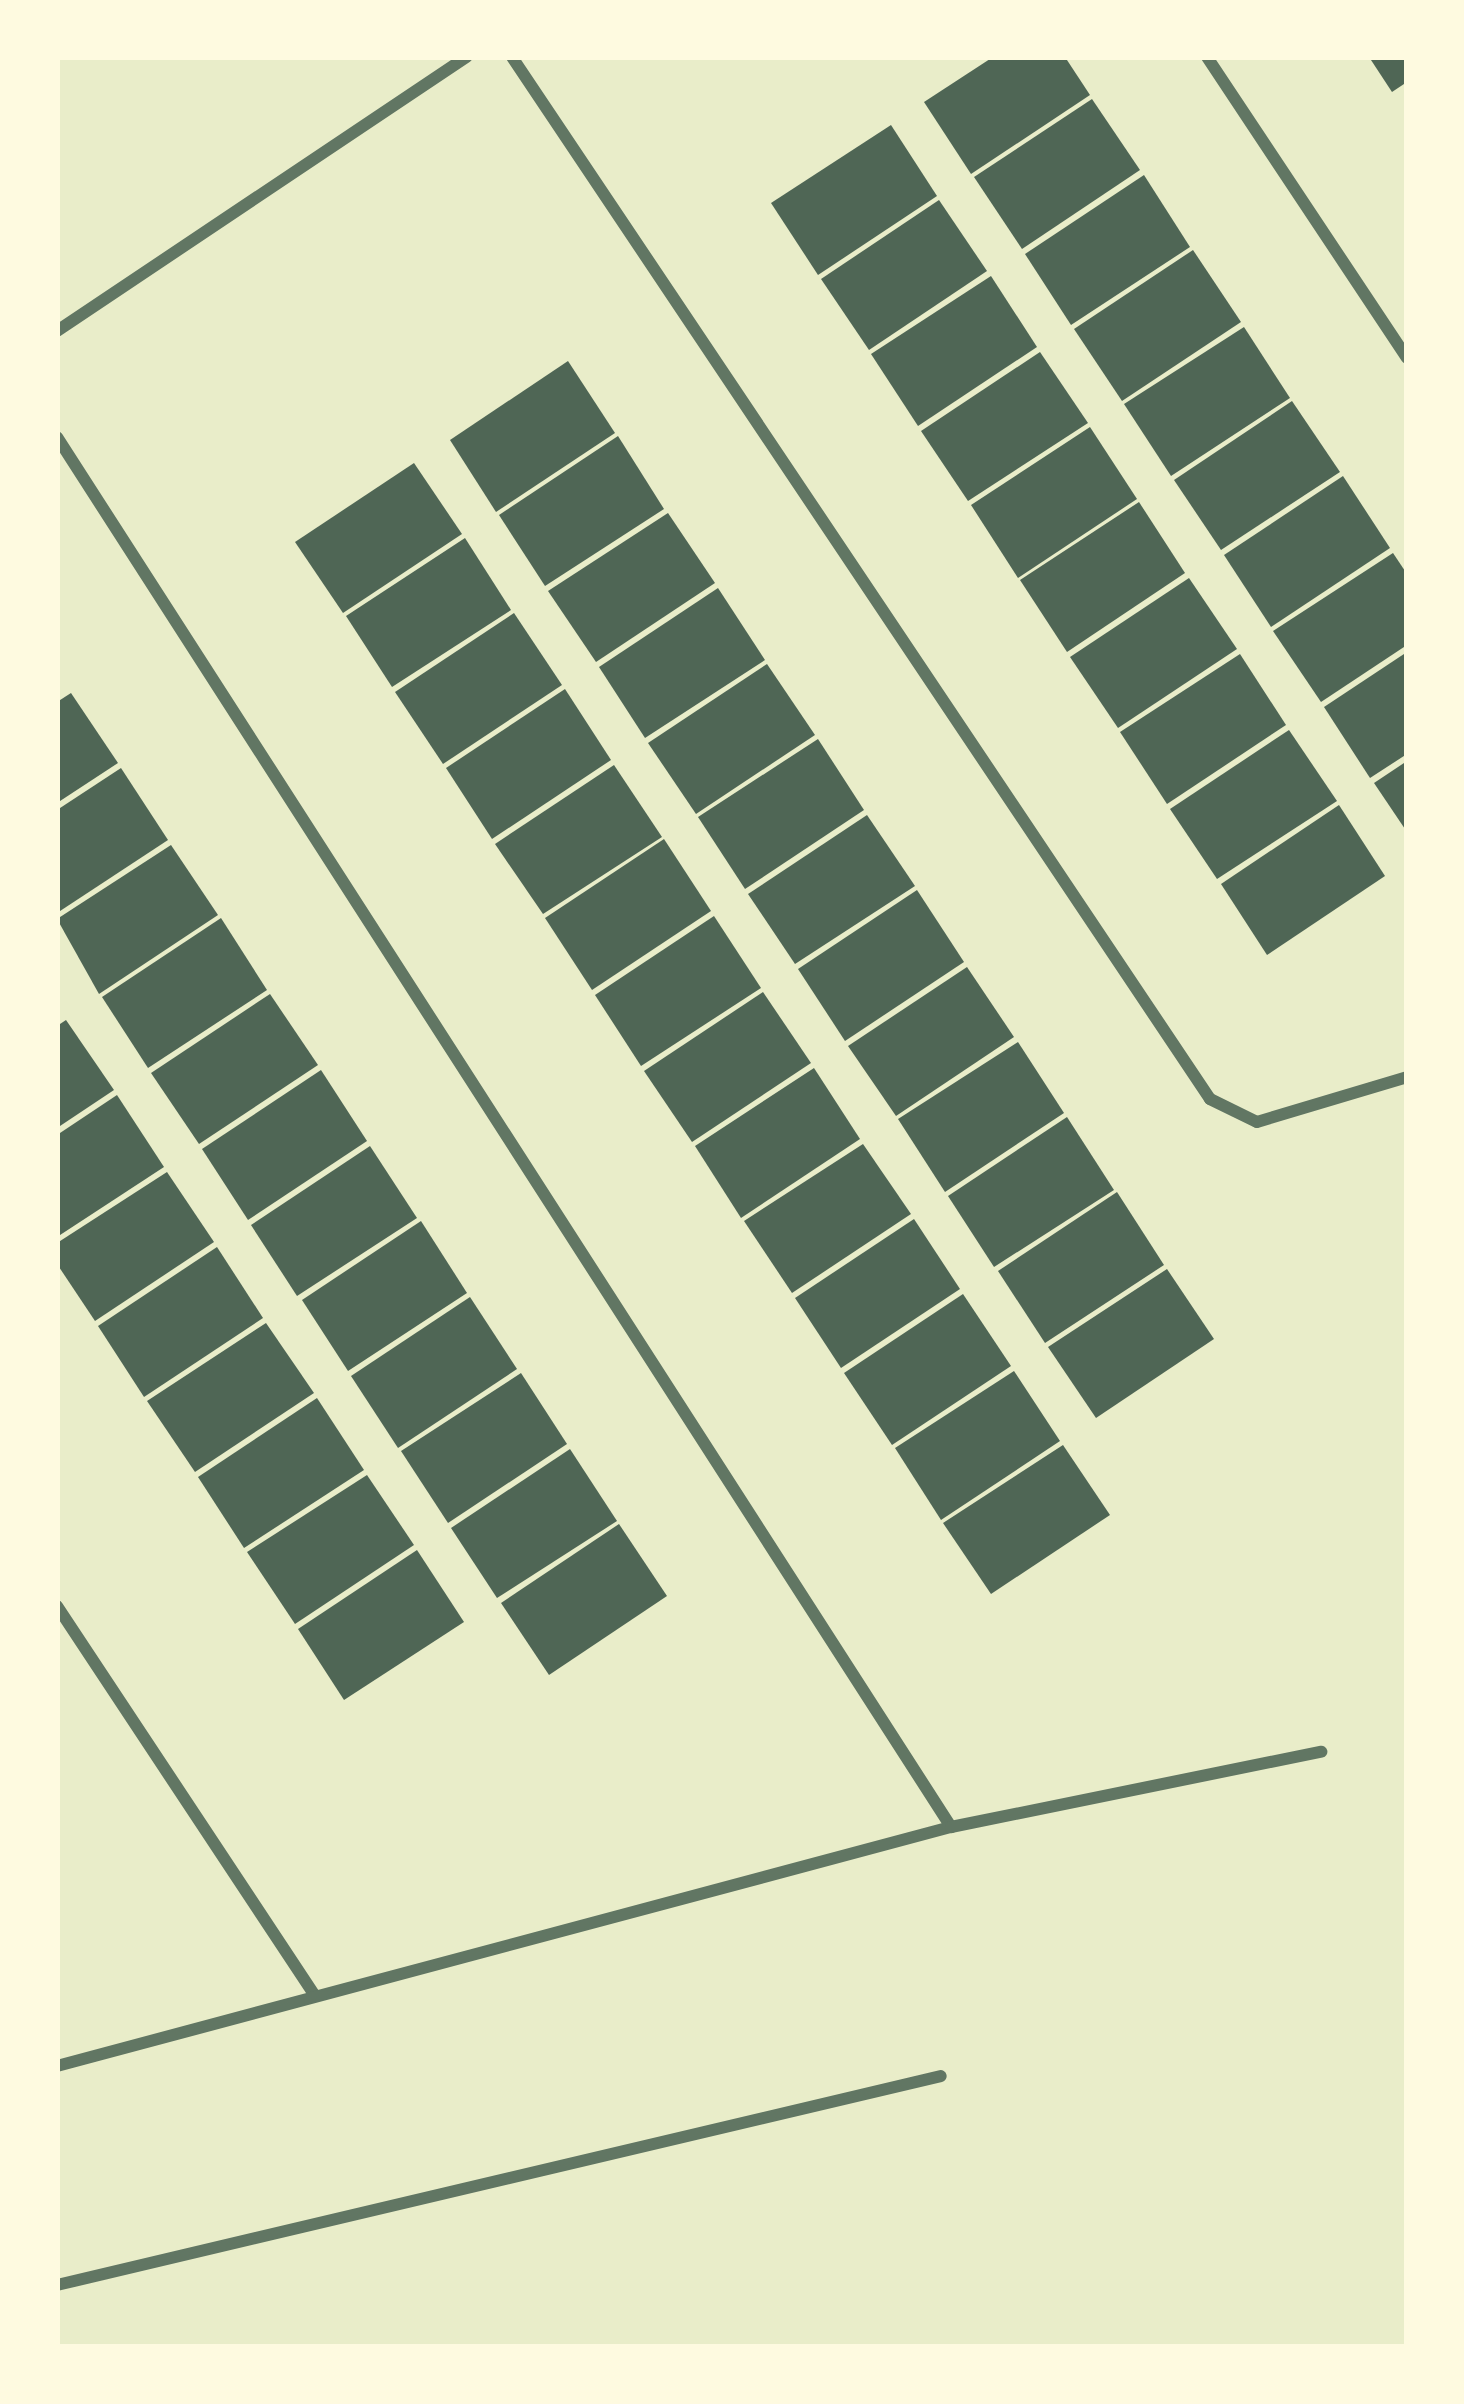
<!DOCTYPE html>
<html>
<head>
<meta charset="utf-8">
<style>
  body { margin:0 }
  #map { position:relative; width:1464px; height:2404px; overflow:hidden; background:#e9edc9; font-family:"IBM Plex Sans",sans-serif }
  div>[style] { position:absolute }
  [style*='--x'] { left:calc(var(--x)*1px); top:calc(var(--y)*1px); width:calc(var(--w)*1px); rotate:calc(var(--a)*1deg) }
  .building>* { inset:0; background:#4f6655 }
  .minor>* { height:12px; margin:-6px; padding:0 6px; transform-origin:6px; border-radius:6px; background:#617663 }
  span { translate:-50% -50%; white-space:nowrap; text-align:center; line-height:1.15; -webkit-text-stroke:9px #fefae0; paint-order:stroke }
  .frame { position:absolute; inset:0; border:60px solid #fefae0; pointer-events:none }
</style>
</head>
<body>
<div id="map">
  <div class="building">
    <i style="clip-path:polygon(993px 57px,1065px 57px,1090px 95px,971px 174px,924px 102px)"></i>
    <i style="clip-path:polygon(1369px 57px,1407px 57px,1407px 82px,1392px 92px)"></i>
    <i style="clip-path:polygon(1092px 99px,1140px 170px,1022px 249px,974px 177px)"></i>
    <i style="clip-path:polygon(891px 125px,937px 196px,818px 275px,771px 203px)"></i>
    <i style="clip-path:polygon(1144px 175px,1190px 247px,1071px 325px,1025px 254px)"></i>
    <i style="clip-path:polygon(939px 200px,987px 271px,869px 350px,821px 279px)"></i>
    <i style="clip-path:polygon(1193px 250px,1241px 322px,1122px 401px,1074px 329px)"></i>
    <i style="clip-path:polygon(991px 276px,1037px 347px,918px 426px,871px 354px)"></i>
    <i style="clip-path:polygon(1244px 327px,1290px 398px,1171px 476px,1124px 404px)"></i>
    <i style="clip-path:polygon(1040px 352px,1088px 423px,968px 501px,921px 431px)"></i>
    <i style="clip-path:polygon(568px 361px,615px 433px,496px 512px,450px 440px)"></i>
    <i style="clip-path:polygon(1292px 401px,1340px 472px,1221px 550px,1174px 480px)"></i>
    <i style="clip-path:polygon(1090px 427px,1137px 499px,1018px 578px,971px 505px)"></i>
    <i style="clip-path:polygon(618px 436px,664px 509px,545px 586px,499px 515px)"></i>
    <i style="clip-path:polygon(414px 463px,462px 534px,343px 613px,295px 542px)"></i>
    <i style="clip-path:polygon(1343px 476px,1390px 548px,1271px 627px,1224px 555px)"></i>
    <i style="clip-path:polygon(1139px 502px,1185px 573px,1067px 652px,1020px 580px)"></i>
    <i style="clip-path:polygon(668px 513px,715px 583px,596px 662px,548px 591px)"></i>
    <i style="clip-path:polygon(465px 538px,511px 610px,392px 687px,346px 616px)"></i>
    <i style="clip-path:polygon(1393px 553px,1407px 574px,1407px 645px,1321px 702px,1273px 631px)"></i>
    <i style="clip-path:polygon(1189px 578px,1237px 649px,1118px 728px,1070px 657px)"></i>
    <i style="clip-path:polygon(718px 588px,765px 660px,645px 738px,599px 667px)"></i>
    <i style="clip-path:polygon(514px 613px,562px 685px,443px 764px,395px 692px)"></i>
    <i style="clip-path:polygon(1407px 652px,1407px 754px,1370px 778px,1324px 707px)"></i>
    <i style="clip-path:polygon(1240px 654px,1286px 725px,1167px 804px,1120px 732px)"></i>
    <i style="clip-path:polygon(767px 664px,815px 735px,696px 814px,648px 743px)"></i>
    <i style="clip-path:polygon(565px 689px,611px 760px,492px 839px,446px 768px)"></i>
    <i style="clip-path:polygon(71px 693px,118px 763px,57px 803px,57px 702px)"></i>
    <i style="clip-path:polygon(1289px 730px,1337px 801px,1217px 879px,1170px 809px)"></i>
    <i style="clip-path:polygon(818px 739px,864px 810px,745px 889px,698px 817px)"></i>
    <i style="clip-path:polygon(1407px 761px,1407px 832px,1374px 783px)"></i>
    <i style="clip-path:polygon(614px 765px,662px 837px,543px 914px,495px 844px)"></i>
    <i style="clip-path:polygon(121px 768px,168px 840px,57px 913px,57px 810px)"></i>
    <i style="clip-path:polygon(1339px 805px,1385px 876px,1267px 955px,1221px 884px)"></i>
    <i style="clip-path:polygon(867px 815px,915px 886px,795px 964px,748px 894px)"></i>
    <i style="clip-path:polygon(664px 839px,711px 911px,592px 990px,545px 918px)"></i>
    <i style="clip-path:polygon(171px 845px,218px 915px,99px 994px,57px 919px)"></i>
    <i style="clip-path:polygon(917px 890px,964px 962px,845px 1041px,798px 969px)"></i>
    <i style="clip-path:polygon(714px 916px,761px 988px,641px 1066px,595px 995px)"></i>
    <i style="clip-path:polygon(221px 918px,267px 990px,148px 1068px,102px 997px)"></i>
    <i style="clip-path:polygon(967px 967px,1014px 1037px,896px 1116px,848px 1046px)"></i>
    <i style="clip-path:polygon(763px 992px,811px 1063px,692px 1142px,644px 1071px)"></i>
    <i style="clip-path:polygon(270px 994px,318px 1065px,199px 1144px,151px 1073px)"></i>
    <i style="clip-path:polygon(66px 1020px,114px 1090px,57px 1128px,57px 1026px)"></i>
    <i style="clip-path:polygon(1018px 1042px,1064px 1113px,945px 1192px,898px 1119px)"></i>
    <i style="clip-path:polygon(814px 1068px,860px 1139px,741px 1218px,695px 1146px)"></i>
    <i style="clip-path:polygon(321px 1070px,367px 1141px,248px 1220px,202px 1149px)"></i>
    <i style="clip-path:polygon(117px 1095px,164px 1167px,57px 1237px,57px 1135px)"></i>
    <i style="clip-path:polygon(1067px 1117px,1114px 1190px,994px 1267px,948px 1196px)"></i>
    <i style="clip-path:polygon(863px 1144px,911px 1214px,792px 1293px,744px 1221px)"></i>
    <i style="clip-path:polygon(370px 1146px,417px 1218px,297px 1296px,251px 1225px)"></i>
    <i style="clip-path:polygon(167px 1172px,214px 1242px,95px 1321px,57px 1264px,57px 1243px)"></i>
    <i style="clip-path:polygon(1117px 1192px,1164px 1265px,1045px 1343px,998px 1271px)"></i>
    <i style="clip-path:polygon(914px 1219px,960px 1289px,841px 1368px,795px 1298px)"></i>
    <i style="clip-path:polygon(421px 1221px,467px 1293px,348px 1371px,302px 1300px)"></i>
    <i style="clip-path:polygon(217px 1247px,263px 1318px,144px 1397px,98px 1326px)"></i>
    <i style="clip-path:polygon(1167px 1269px,1214px 1339px,1096px 1418px,1048px 1347px)"></i>
    <i style="clip-path:polygon(963px 1294px,1011px 1366px,892px 1445px,844px 1373px)"></i>
    <i style="clip-path:polygon(470px 1297px,517px 1369px,398px 1448px,351px 1376px)"></i>
    <i style="clip-path:polygon(266px 1323px,314px 1393px,195px 1472px,147px 1401px)"></i>
    <i style="clip-path:polygon(1014px 1371px,1060px 1441px,941px 1520px,895px 1448px)"></i>
    <i style="clip-path:polygon(521px 1373px,567px 1444px,448px 1523px,401px 1451px)"></i>
    <i style="clip-path:polygon(317px 1398px,364px 1470px,244px 1548px,198px 1477px)"></i>
    <i style="clip-path:polygon(1063px 1445px,1110px 1515px,991px 1594px,943px 1523px)"></i>
    <i style="clip-path:polygon(570px 1449px,617px 1521px,497px 1598px,451px 1528px)"></i>
    <i style="clip-path:polygon(367px 1475px,414px 1545px,295px 1624px,247px 1552px)"></i>
    <i style="clip-path:polygon(619px 1524px,667px 1596px,549px 1675px,501px 1603px)"></i>
    <i style="clip-path:polygon(417px 1550px,464px 1622px,344px 1700px,298px 1629px)"></i>
  </div>
  <div class="minor">
    <i style="--x:512;--y:57;--w:1254;--a:56.18"></i>
    <i style="--x:1210;--y:1099;--w:52;--a:26.1"></i>
    <i style="--x:1257;--y:1122;--w:157;--a:-16.7"></i>
    <i style="--x:1207;--y:57;--w:361;--a:56.4"></i>
    <i style="--x:57;--y:331;--w:493;--a:-33.8"></i>
    <i style="--x:57;--y:437;--w:1653;--a:57.25"></i>
    <i style="--x:57;--y:1606;--w:465;--a:56.5"></i>
    <i style="--x:57;--y:2066;--w:925;--a:-14.97"></i>
    <i style="--x:951;--y:1827;--w:378;--a:-11.5"></i>
    <i style="--x:57;--y:2285;--w:908;--a:-13.3"></i>
  </div>
  <div class="frame"></div>
</div>
</body>
</html>
